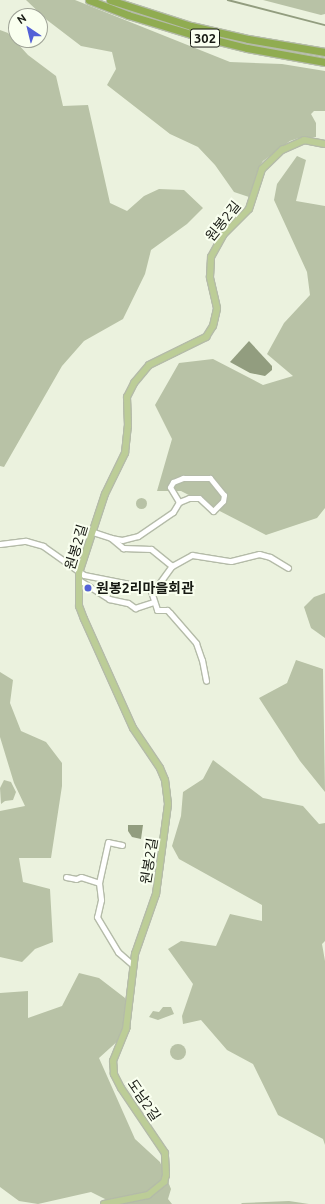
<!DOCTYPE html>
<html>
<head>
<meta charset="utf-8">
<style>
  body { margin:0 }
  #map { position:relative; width:325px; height:1204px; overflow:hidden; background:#ebf2de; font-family:Ubuntu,"Noto Sans KR",sans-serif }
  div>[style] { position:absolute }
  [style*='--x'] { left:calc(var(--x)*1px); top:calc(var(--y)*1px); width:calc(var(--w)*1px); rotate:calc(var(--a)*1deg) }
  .green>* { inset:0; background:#b8c2a6 }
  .round { border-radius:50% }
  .water>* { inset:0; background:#929d7f }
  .stream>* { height:1.5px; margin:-0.75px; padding:0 0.75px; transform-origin:0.75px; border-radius:0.75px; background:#929d7f }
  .roads { filter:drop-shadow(1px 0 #b4bba8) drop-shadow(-1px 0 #b4bba8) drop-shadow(0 1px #b4bba8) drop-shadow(0 -1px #b4bba8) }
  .minor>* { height:5px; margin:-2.5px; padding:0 2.5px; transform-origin:2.5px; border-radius:2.5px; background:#fff }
  .major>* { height:6px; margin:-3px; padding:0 3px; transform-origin:3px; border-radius:3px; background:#bccd97 }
  .highway>* { height:7px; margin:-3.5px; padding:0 3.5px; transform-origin:3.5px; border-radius:3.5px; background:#90ac51 }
  .dots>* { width:11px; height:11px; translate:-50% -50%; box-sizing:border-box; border:2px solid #f9ffef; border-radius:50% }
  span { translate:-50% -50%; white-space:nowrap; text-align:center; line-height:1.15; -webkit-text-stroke:4px #f9ffef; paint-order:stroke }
  .shield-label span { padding:1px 3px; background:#f9ffef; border:1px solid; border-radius:3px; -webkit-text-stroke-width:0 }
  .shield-label { font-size:13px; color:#171a13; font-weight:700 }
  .street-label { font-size:14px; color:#171a13 }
  .poi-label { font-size:14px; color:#171a13; font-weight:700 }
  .left { translate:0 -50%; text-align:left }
  .north { position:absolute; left:8px; top:8px; width:40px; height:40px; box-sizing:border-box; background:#f9ffef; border:1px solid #9fa397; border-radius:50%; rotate:325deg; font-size:11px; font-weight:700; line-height:16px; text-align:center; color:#171a13 }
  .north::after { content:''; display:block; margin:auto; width:14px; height:18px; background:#5361d7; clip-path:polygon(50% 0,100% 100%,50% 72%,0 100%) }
</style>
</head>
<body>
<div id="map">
  <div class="green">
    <i style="clip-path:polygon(26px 0,75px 0,230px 62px,282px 64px,325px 71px,325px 111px,314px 111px,311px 114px,316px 123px,316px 137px,299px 138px,290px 141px,263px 161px,258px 169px,249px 197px,234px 192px,215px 165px,198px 147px,170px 134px,107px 85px,116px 69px,112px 52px,81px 46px,47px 20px)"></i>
    <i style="clip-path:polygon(263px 0,325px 0,325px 14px,321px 15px)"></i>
    <i style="clip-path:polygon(0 30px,8px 33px,28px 55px,56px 76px,63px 106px,88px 105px,110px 203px,127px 211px,144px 196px,159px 189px,184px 190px,203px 208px,187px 224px,151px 250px,145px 274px,123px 319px,84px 341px,62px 366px,4px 467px,0 466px)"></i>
    <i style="clip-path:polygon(297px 156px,306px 160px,296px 201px,325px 206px,325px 508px,317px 518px,266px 535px,181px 491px,157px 491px,172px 439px,155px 405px,179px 363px,213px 359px,263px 385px,293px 376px,267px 354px,284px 323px,310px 295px,307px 272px,274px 200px,277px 184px)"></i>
    <i class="round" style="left:135.5px;top:497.5px;width:11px;height:11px"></i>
    <i style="clip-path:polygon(325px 593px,325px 638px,311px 628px,304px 607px,314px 597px)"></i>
    <i style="clip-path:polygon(296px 660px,323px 669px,325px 792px,300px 761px,259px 698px,287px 683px)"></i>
    <i style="clip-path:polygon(0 672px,13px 680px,10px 703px,21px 731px,46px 742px,62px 763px,62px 786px,51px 858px,19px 858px,23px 882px,50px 889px,53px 942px,35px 949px,22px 962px,0 957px,0 811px,25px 806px,14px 783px,0 737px)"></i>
    <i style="clip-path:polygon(213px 760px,263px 798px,303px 806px,319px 824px,325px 823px,325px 941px,322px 944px,325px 961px,325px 1145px,323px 1139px,278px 1115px,253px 1064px,227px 1050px,201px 1020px,183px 1024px,182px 1016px,193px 984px,168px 949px,181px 941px,216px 946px,230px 914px,262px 921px,262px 905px,179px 859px,172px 846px,181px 816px,183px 792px,203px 779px)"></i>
    <i style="clip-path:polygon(4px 780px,11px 782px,16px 792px,13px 800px,5px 801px,1px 804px,0 788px)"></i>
    <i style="clip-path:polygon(79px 973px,99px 978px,125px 998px,131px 1029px,99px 1058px,135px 1139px,160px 1162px,171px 1189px,168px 1199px,172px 1204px,115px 1204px,91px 1192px,38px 1204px,19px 1201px,0 1187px,0 993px,28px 991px,28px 1018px,62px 1006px)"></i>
    <i style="clip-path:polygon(163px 1007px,171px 1007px,174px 1014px,158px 1020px,149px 1017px,153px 1011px,159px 1012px)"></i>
    <i class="round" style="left:170px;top:1044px;width:16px;height:16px"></i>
    <i style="clip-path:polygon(289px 1201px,309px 1204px,241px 1204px,242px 1203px)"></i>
  </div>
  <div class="water">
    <i style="clip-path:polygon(249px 341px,272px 366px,272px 370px,265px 376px,250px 373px,230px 362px)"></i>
    <i style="clip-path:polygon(128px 825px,143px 825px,141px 839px,132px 837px,128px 831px)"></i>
  </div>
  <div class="stream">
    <i style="--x:228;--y:0;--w:100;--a:14.5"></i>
  </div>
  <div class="roads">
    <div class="minor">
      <i style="--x:93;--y:532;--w:19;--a:18"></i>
      <i style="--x:111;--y:538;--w:16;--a:40"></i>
      <i style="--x:123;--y:548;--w:28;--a:2"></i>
      <i style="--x:151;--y:549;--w:27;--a:39"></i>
      <i style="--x:111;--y:538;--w:11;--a:10"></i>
      <i style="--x:122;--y:540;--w:16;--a:-14"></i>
      <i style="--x:138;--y:536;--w:42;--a:-34.4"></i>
      <i style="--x:173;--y:512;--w:12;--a:-59"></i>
      <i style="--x:179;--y:502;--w:17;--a:-121"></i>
      <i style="--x:170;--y:487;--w:6;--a:-59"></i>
      <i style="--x:173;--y:482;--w:11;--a:-22"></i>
      <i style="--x:183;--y:478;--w:27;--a:0"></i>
      <i style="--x:210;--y:478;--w:22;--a:51"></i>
      <i style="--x:224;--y:495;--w:6;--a:99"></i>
      <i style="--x:223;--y:501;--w:14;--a:135"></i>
      <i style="--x:213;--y:511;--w:19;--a:-137"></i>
      <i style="--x:199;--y:498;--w:10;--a:180"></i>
      <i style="--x:189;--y:498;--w:11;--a:158"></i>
      <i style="--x:0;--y:544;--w:26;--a:-7"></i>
      <i style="--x:26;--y:541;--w:18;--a:16"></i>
      <i style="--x:43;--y:546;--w:50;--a:35.3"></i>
      <i style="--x:84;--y:575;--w:67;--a:11.1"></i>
      <i style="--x:150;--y:588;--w:23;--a:72"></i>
      <i style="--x:157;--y:610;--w:10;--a:0"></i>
      <i style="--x:167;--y:610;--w:4;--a:45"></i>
      <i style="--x:170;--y:613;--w:40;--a:49"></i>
      <i style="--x:196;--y:643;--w:18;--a:71"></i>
      <i style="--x:202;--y:660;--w:21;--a:79"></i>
      <i style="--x:79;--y:580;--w:36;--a:32"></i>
      <i style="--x:109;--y:599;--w:19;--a:12"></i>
      <i style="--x:128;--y:603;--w:9;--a:36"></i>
      <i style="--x:135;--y:608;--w:19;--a:-18"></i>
      <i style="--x:150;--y:588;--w:9;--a:-21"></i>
      <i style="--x:158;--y:585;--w:24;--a:-54"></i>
      <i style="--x:172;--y:566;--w:23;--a:-29"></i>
      <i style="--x:192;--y:555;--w:39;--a:9"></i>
      <i style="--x:231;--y:561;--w:29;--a:-14"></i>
      <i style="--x:259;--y:554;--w:11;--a:15"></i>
      <i style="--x:270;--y:557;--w:21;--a:31"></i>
      <i style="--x:122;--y:845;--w:14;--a:-168"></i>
      <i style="--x:108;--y:842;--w:42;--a:102.4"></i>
      <i style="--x:99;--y:883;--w:17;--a:83"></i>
      <i style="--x:101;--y:900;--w:17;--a:103"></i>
      <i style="--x:97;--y:917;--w:41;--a:59"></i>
      <i style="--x:118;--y:952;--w:18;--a:41"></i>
      <i style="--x:66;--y:877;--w:10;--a:11"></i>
      <i style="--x:76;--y:879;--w:5;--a:-22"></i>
      <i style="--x:81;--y:877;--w:19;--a:18"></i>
    </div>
    <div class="major">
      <i style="--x:104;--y:1204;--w:45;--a:-11.6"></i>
      <i style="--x:148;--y:1195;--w:21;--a:-39"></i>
      <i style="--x:164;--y:1182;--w:7;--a:-74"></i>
      <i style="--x:166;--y:1175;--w:22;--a:-93"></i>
      <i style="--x:165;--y:1153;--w:78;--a:-124.1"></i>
      <i style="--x:121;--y:1088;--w:16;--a:-117"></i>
      <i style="--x:114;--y:1074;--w:13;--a:-94"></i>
      <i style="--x:113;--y:1061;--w:35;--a:-68"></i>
      <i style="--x:126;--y:1029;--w:76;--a:-83.2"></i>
      <i style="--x:135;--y:954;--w:64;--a:-70.7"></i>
      <i style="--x:156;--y:894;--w:91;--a:-82.4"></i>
      <i style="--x:168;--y:804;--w:24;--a:-97"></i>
      <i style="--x:165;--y:780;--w:13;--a:-113"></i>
      <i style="--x:160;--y:768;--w:48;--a:-124"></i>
      <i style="--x:133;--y:728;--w:120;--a:-114.2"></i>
      <i style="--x:84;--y:619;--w:14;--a:-111"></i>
      <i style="--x:79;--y:606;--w:33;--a:-90"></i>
      <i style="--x:79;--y:573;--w:83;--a:-71.8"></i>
      <i style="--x:105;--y:494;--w:46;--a:-64"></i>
      <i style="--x:125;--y:453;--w:27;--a:-84"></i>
      <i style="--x:128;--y:426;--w:29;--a:-92"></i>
      <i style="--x:127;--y:397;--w:16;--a:-63"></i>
      <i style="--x:134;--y:383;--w:23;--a:-50"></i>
      <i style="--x:149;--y:365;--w:64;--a:-26.2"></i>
      <i style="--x:206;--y:337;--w:13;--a:-58"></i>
      <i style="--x:213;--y:326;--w:18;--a:-77"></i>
      <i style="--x:217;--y:308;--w:32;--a:-103"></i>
      <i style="--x:210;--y:277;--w:20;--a:-87"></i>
      <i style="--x:211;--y:257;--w:26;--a:-61"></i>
      <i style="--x:224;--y:234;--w:35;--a:-45"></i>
      <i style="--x:249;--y:209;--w:42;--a:-72"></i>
      <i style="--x:262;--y:169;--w:28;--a:-44"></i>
      <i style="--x:282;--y:150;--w:24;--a:-24"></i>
      <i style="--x:304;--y:140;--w:21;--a:11"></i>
    </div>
    <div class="highway">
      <i style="--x:89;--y:0;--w:42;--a:21"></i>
      <i style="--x:128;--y:15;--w:66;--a:16.8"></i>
      <i style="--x:191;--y:34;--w:58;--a:14"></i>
      <i style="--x:247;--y:48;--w:79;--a:10.2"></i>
      <i style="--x:110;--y:0;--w:85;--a:17.8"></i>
      <i style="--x:191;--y:26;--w:58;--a:12.8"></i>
      <i style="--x:248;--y:39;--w:78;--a:9.6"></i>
    </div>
  </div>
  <div class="dots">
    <i style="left:88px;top:588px;background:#5361d7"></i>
  </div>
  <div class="shield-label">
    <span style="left:205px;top:38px">302</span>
  </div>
  <div class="street-label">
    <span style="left:223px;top:221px;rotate:-51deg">원봉2길</span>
    <span style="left:76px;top:547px;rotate:-73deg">원봉2길</span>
    <span style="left:149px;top:861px;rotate:-81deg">원봉2길</span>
    <span style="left:144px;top:1100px;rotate:56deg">도남2길</span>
  </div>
  <div class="poi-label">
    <span class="left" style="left:96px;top:588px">원봉2리마을회관</span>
  </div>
  <div class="north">N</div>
</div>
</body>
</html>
